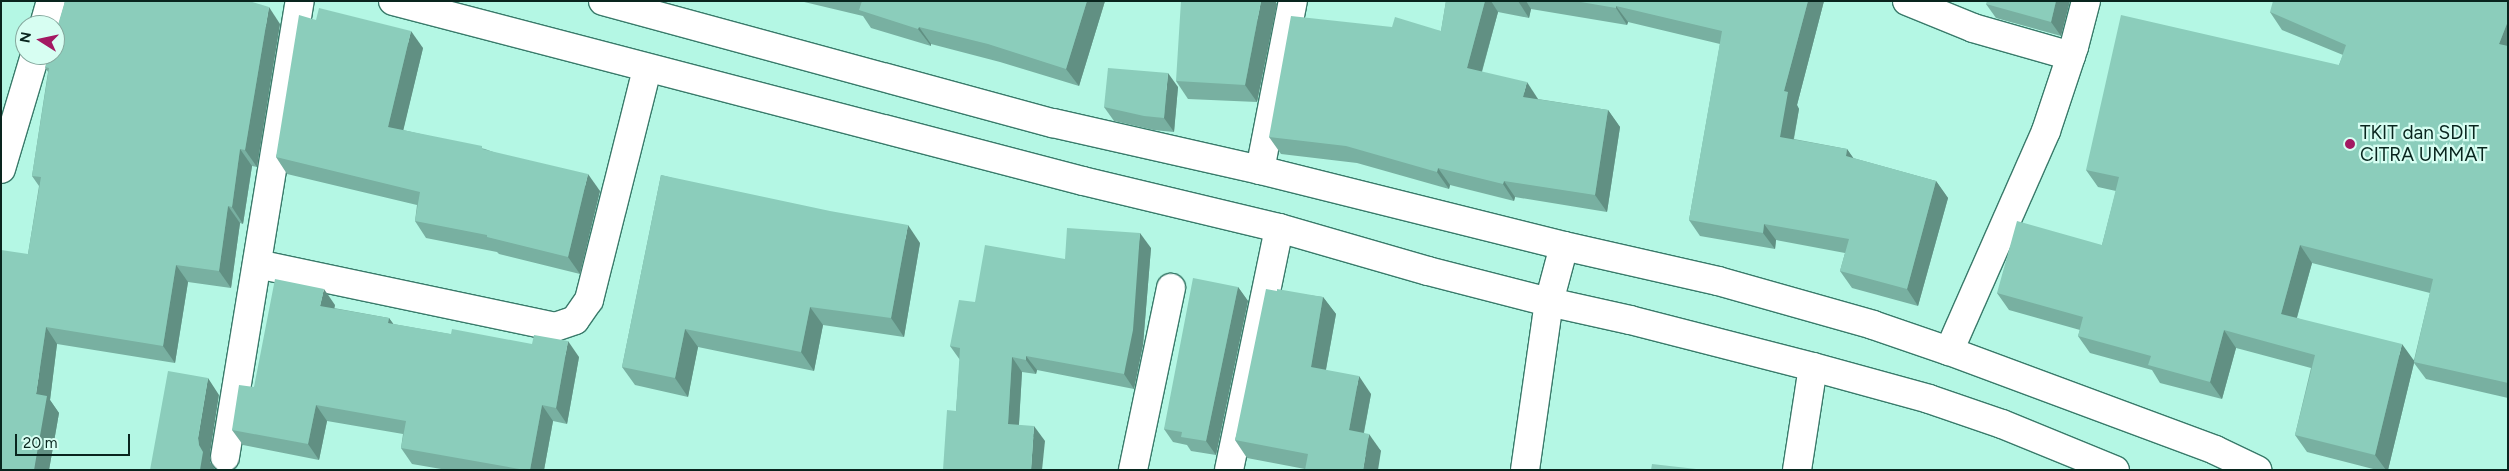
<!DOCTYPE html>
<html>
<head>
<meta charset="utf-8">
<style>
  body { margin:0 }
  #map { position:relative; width:2509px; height:471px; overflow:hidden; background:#b4f7e4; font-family:Figtree,sans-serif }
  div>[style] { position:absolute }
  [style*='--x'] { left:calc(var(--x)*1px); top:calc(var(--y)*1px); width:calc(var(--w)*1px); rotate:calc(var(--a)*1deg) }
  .roads { filter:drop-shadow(1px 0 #397a6a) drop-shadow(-1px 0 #397a6a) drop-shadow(0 1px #397a6a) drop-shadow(0 -1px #397a6a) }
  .street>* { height:28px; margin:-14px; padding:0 14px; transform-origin:14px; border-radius:14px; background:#fff }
  .secondary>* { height:28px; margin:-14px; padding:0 14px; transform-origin:14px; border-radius:14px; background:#fff }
  .wall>* { inset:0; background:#78b0a1 }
  .shaded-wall>* { inset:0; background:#619083 }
  .building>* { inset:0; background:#8bcdbb }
  .dots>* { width:14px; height:14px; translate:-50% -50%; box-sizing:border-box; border:2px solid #d7fef2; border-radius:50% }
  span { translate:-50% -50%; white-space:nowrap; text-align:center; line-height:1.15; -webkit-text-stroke:4.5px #d7fef2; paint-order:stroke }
  .poi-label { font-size:19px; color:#09251e }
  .left { translate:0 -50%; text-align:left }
  .frame { position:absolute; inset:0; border:2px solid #09251e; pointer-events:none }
  .north { position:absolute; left:15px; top:15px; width:50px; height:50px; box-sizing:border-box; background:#d7fef2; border:1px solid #85a79d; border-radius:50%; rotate:280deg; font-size:14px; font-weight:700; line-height:20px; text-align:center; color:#09251e }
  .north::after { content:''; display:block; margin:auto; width:18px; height:22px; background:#a31962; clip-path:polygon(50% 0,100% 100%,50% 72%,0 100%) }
  .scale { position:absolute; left:15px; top:434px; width:115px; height:22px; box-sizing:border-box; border:2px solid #09251e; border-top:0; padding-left:6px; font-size:15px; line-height:18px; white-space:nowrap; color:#09251e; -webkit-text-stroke:4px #d7fef2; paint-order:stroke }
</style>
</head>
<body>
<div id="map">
  <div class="roads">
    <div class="street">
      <i style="--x:1907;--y:1;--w:71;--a:22.2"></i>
      <i style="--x:1973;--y:28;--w:102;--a:15.9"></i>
      <i style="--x:44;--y:25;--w:25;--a:-74"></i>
      <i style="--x:1;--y:169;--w:119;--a:-73.4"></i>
      <i style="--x:1260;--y:170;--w:172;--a:-79"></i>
      <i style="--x:257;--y:264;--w:305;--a:11.9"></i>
      <i style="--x:555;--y:327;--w:21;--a:-19"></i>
      <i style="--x:575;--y:320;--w:24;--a:-55"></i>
      <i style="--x:589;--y:300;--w:238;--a:-75.9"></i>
      <i style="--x:1949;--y:351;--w:240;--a:-66.2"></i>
      <i style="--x:2046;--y:131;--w:89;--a:-71.6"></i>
      <i style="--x:2074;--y:47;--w:48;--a:-75.4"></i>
      <i style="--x:225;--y:457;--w:462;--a:-80.7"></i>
      <i style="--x:1133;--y:470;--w:186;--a:-78.2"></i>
      <i style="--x:1229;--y:470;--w:247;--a:-78.3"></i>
      <i style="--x:1525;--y:470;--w:170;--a:-81.9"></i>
      <i style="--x:1549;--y:302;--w:58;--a:-75"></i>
      <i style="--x:1797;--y:470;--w:104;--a:-81.2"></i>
    </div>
    <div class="secondary">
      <i style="--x:393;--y:1;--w:713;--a:14.62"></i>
      <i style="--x:1083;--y:181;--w:202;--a:13.5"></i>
      <i style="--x:1279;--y:228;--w:155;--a:16.1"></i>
      <i style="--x:1428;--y:271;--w:125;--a:14.4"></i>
      <i style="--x:1549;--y:302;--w:83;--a:12.5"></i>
      <i style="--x:1630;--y:320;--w:189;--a:14.4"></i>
      <i style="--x:1813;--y:367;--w:120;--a:15.4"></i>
      <i style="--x:1929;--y:399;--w:77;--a:18.9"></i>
      <i style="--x:2002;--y:424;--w:122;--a:22.2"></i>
      <i style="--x:603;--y:1;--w:466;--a:15.2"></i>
      <i style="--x:1053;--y:123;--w:212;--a:12.8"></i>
      <i style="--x:1260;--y:170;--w:313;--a:14"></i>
      <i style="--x:1564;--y:246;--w:158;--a:12.8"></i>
      <i style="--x:1718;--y:281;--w:161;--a:15.8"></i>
      <i style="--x:1873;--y:325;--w:80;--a:18.9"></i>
      <i style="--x:1949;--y:351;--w:284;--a:20.4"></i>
      <i style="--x:2215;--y:450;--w:47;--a:25.5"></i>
    </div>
  </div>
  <div class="wall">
    <i style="clip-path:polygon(800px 1px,1105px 1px,1079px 86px,1000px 62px,931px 44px,931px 46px,871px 28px,863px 16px)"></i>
    <i style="clip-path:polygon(1446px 1px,1824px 1px,1797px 105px,1799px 109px,1794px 139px,1847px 149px,1853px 158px,1936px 181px,1948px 198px,1918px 306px,1852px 288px,1840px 271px,1845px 253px,1776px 240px,1775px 249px,1700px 236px,1689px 220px,1720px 44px,1628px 22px,1627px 25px,1531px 9px,1529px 18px,1498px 12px,1482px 72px,1538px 99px,1608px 110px,1620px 127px,1607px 212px,1515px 197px,1514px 201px,1450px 185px,1449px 189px,1357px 163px,1281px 154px,1269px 137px,1392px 27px,1441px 31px)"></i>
    <i style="clip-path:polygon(2070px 1px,2061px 36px,1996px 18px,1986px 4px)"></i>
    <i style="clip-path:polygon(evenodd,2508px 1px,2508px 398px,2426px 379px,2414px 363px,2388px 470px,2377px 470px,2307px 452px,2295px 435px,2311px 368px,2236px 348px,2222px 399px,2160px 383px,2152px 370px,2090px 353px,2078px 336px,2080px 330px,2009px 310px,1997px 293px,2102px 245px,2116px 191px,2098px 187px,2086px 170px,2339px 65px,2343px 55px,2282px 30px,2270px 12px,2508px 1px,2312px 263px,2430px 293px,2414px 360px,2297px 318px,2312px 263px)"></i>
    <i style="clip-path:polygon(1277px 4px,1257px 102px,1188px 99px,1176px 81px)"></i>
    <i style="clip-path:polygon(316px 20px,423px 48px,403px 130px,485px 149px,600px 191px,580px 274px,499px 254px,497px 252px,426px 238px,415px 221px,417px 205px,287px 174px,276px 157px)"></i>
    <i style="clip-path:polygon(280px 24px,257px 167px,252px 166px,243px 224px,240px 223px,231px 288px,188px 282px,175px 363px,57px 344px,50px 400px,59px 413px,49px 470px,28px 254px,39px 186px,32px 176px,48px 72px,45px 67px)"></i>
    <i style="clip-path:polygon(1178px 87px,1174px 132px,1153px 130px,1114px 121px,1104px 107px)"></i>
    <i style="clip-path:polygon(661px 175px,920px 243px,904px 337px,823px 325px,814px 371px,698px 347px,688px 397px,635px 385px,622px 367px)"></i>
    <i style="clip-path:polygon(1151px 248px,1143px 345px,1134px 389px,1037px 370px,1036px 374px,1022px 372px,1019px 425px,1045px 441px,956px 411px,960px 360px,950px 346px,975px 302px,1065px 259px)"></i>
    <i style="clip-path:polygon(1238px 287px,1248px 301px,1216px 455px,1191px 451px,1187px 445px,1173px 442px,1164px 429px)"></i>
    <i style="clip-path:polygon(1277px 291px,1323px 297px,1336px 314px,1326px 370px,1371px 394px,1364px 433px,1381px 451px,1305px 469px,1247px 458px,1235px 440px)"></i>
    <i style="clip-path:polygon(335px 305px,334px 308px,389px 318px,393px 324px,579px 357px,567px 424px,553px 421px,544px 470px,447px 470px,412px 464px,401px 448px,403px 434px,327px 421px,319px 460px,243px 445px,232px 430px,254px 387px)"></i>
  </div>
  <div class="shaded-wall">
    <i style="clip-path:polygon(1087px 1px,1105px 1px,1079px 86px,1066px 69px)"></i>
    <i style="clip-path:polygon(1261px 1px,1275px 1px,1277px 4px,1257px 102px,1245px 85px)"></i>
    <i style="clip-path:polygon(1485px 1px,1491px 1px,1498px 12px,1478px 85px,1467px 68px)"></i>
    <i style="clip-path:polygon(1518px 1px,1526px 1px,1531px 9px,1529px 18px)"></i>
    <i style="clip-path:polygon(1808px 1px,1824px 1px,1797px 105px,1799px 109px,1791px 153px,1780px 137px,1784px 91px)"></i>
    <i style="clip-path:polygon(2056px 1px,2070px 1px,2061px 36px,2051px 22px)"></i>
    <i style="clip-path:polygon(1616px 6px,1628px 22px,1627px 25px,1616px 8px)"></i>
    <i style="clip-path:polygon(269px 7px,280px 24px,257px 167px,245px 150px)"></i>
    <i style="clip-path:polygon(2508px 21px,2508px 56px,2499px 44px)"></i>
    <i style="clip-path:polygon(919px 27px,931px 44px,931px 46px,918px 29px)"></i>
    <i style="clip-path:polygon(411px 31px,423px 48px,400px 144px,388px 127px)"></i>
    <i style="clip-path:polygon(1168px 73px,1178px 87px,1174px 132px,1164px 118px)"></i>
    <i style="clip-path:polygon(1527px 82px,1538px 99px,1535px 113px,1523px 97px)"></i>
    <i style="clip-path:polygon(1608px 110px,1620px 127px,1607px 212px,1595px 195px)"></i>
    <i style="clip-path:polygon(240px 149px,252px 166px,243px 224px,232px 207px)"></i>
    <i style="clip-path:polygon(1847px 149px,1859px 166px,1846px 156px)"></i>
    <i style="clip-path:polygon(1438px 168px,1450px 185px,1449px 189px,1437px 172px)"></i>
    <i style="clip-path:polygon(588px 174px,600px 191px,580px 274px,568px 257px)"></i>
    <i style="clip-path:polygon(1504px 181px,1515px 197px,1514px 201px,1503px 184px)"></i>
    <i style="clip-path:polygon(1936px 181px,1948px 198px,1918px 306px,1907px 289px)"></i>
    <i style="clip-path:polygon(228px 206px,240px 223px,231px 288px,219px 271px)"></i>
    <i style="clip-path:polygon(1764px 224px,1776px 240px,1775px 249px,1763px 233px)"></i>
    <i style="clip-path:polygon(908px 225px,920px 243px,904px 337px,891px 318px)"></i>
    <i style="clip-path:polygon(1140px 233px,1151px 248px,1143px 345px,1134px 389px,1124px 374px)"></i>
    <i style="clip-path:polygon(2300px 245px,2312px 263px,2293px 331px,2281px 314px)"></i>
    <i style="clip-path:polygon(176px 265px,188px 282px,175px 363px,163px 346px)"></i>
    <i style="clip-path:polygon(1238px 287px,1248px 301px,1216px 455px,1206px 441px)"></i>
    <i style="clip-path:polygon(324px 289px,335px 305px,332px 321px,320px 306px)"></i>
    <i style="clip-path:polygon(1323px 297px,1336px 314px,1323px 385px,1311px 367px)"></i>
    <i style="clip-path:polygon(810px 307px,823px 325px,814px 371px,801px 352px)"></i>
    <i style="clip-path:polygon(389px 318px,400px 333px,388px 323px)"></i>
    <i style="clip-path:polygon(46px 327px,57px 344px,50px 400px,59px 413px,49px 470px,34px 470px,36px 394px)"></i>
    <i style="clip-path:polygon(685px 329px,698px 347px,688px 397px,675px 378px)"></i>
    <i style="clip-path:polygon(2224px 330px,2236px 348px,2222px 399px,2210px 382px)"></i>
    <i style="clip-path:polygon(568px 341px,579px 357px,567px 424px,556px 408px)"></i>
    <i style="clip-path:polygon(2402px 344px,2415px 362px,2414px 362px,2414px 363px,2388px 470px,2386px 470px,2375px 455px)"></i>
    <i style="clip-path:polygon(1026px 356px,1037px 370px,1036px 374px,1026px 360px)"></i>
    <i style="clip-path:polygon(1012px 357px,1022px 372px,1018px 439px,1008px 424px)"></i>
    <i style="clip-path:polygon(1359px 376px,1371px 394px,1361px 447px,1349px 430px)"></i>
    <i style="clip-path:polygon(208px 378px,219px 395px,210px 454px,210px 462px,215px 469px,215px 470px,200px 470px,198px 438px)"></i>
    <i style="clip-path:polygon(316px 405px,327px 421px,319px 460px,308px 444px)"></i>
    <i style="clip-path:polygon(542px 405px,553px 421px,544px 470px,530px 470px)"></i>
    <i style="clip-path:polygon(1034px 426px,1045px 441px,1042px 470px,1031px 470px)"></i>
    <i style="clip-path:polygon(1369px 434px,1381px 451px,1378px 470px,1363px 470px)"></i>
  </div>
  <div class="building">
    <i style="clip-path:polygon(65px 1px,249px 1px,269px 7px,245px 150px,240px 149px,232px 207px,228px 206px,219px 271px,176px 265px,163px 346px,46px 327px,36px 394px,47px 396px,34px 470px,1px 470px,1px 250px,28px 254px,41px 177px,32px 176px,49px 68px,45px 67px,49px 55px,55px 55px,55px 35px)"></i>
    <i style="clip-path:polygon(862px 1px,1087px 1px,1066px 69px,988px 44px,919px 27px,918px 29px,859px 10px)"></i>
    <i style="clip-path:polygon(1181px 1px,1261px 1px,1245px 85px,1176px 81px)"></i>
    <i style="clip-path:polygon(1446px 1px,1485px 1px,1467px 68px,1527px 82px,1523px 97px,1608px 110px,1595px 195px,1504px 181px,1503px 184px,1438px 168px,1437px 172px,1346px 146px,1269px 137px,1291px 16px,1392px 27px,1395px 17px,1441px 31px)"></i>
    <i style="clip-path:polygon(1575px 1px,1808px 1px,1784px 91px,1788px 92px,1780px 137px,1847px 149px,1846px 156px,1936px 181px,1907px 289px,1840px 271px,1849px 239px,1764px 224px,1763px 233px,1689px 220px,1722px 31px,1616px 6px,1616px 8px)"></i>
    <i style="clip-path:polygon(1987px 1px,2056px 1px,2051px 22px,1986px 4px)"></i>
    <i style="clip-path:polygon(2273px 1px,2508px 1px,2508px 21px,2499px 44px,2508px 46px,2508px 383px,2414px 362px,2433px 279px,2300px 245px,2281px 314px,2402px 344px,2375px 455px,2295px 435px,2315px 355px,2224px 330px,2210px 382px,2148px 365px,2151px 356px,2078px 336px,2083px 317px,1997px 293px,2017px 221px,2102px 245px,2119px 177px,2086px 170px,2121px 15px,2339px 65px,2346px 45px,2270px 12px)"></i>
    <i style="clip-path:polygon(319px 8px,411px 31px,388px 127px,482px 146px,482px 149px,588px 174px,568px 257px,487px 237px,487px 235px,415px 221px,420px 192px,276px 157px,299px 15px,316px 20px)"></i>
    <i style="clip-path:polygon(1108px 68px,1168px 73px,1164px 118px,1144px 116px,1104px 107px)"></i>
    <i style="clip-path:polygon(661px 175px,830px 211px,908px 225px,891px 318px,810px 307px,801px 352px,685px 329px,675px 378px,622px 367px)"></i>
    <i style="clip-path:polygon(1067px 228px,1140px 233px,1133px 330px,1124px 374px,1026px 356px,1026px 360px,1012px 357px,1008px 424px,1034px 426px,1031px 470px,943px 470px,947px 410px,956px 411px,960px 348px,950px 346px,959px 300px,975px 302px,985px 245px,1065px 259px)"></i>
    <i style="clip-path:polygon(1193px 278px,1238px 287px,1206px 441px,1181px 437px,1182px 432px,1164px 429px)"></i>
    <i style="clip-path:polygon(275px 279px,324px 289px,320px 306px,389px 318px,388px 323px,451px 334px,452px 329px,532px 344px,534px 335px,568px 341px,556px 408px,542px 405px,530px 470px,525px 470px,401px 448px,406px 421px,316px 405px,308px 444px,232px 430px,239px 385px,254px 387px)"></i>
    <i style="clip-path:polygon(1266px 289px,1277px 291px,1277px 289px,1323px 297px,1311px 367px,1359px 376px,1349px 430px,1369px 434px,1363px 470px,1305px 470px,1308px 454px,1235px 440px)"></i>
    <i style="clip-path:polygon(168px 371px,208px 378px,198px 438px,199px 445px,203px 452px,200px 470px,150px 470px)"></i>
    <i style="clip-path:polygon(1652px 464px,1705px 470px,1651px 470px)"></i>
  </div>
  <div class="dots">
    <i style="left:2350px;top:144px;background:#a31962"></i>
  </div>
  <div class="poi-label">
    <span class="left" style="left:2360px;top:144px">TKIT dan SDIT<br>CITRA UMMAT</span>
  </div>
  <div class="frame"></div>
  <div class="north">N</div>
  <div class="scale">20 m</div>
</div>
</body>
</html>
